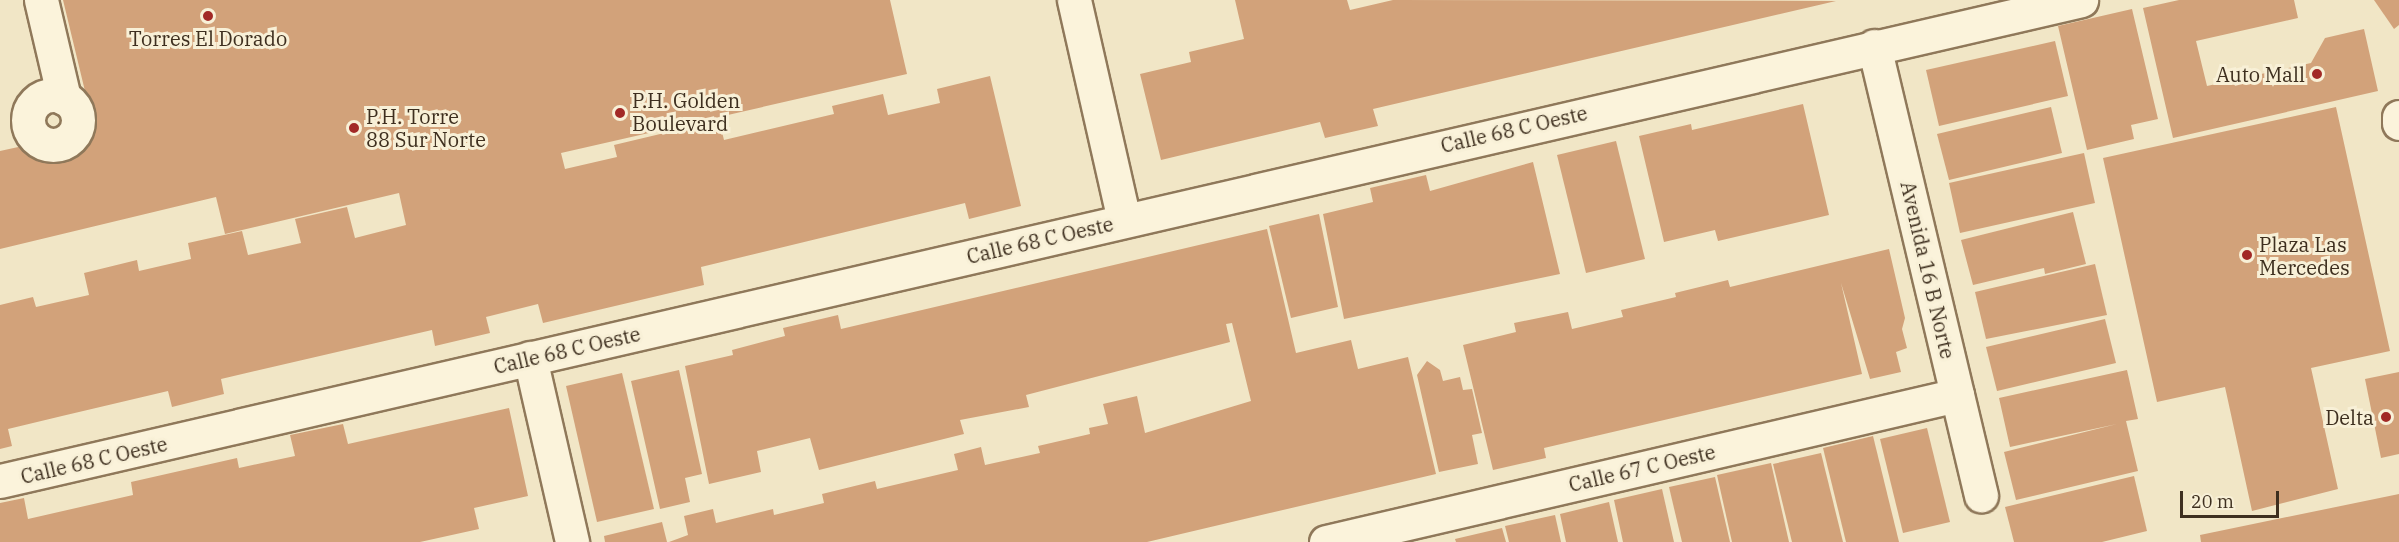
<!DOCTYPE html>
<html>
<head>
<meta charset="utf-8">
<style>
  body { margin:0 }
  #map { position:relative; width:2399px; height:542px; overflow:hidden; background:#f1e6c6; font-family:"IBM Plex Serif",serif }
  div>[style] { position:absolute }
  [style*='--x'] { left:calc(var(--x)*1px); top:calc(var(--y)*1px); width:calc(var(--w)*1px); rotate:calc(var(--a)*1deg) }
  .building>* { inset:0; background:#d2a27a }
  .roads { filter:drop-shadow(2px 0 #8f785a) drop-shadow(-2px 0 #8f785a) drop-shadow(0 2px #8f785a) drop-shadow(0 -2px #8f785a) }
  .minor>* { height:33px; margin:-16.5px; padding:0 16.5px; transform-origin:16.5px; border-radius:16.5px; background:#fbf3db }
  .minor>.ring { margin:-16.5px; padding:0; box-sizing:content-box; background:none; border:33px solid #fbf3db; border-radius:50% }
  .dots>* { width:16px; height:16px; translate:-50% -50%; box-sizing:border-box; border:3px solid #f8f0d7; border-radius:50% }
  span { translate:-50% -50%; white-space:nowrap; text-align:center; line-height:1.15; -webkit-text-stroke:6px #f8f0d7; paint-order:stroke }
  .poi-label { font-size:20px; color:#3e2f1f }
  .right { translate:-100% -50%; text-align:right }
  .left { translate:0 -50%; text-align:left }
  .street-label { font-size:20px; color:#3e2f1f }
  .scale { position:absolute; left:2180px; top:491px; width:99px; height:27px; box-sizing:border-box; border:3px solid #3e2f1f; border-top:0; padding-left:8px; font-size:18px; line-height:21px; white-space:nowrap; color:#3e2f1f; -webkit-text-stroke:4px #f8f0d7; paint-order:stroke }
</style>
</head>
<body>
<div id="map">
  <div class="building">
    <i style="clip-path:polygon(63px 0,890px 0,907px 74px,561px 153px,565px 169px,617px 157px,614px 145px,719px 120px,724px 140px,834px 114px,832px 106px,883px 94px,888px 115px,940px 103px,937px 89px,990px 76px,1021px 206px,969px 219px,965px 203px,701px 267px,704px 285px,543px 323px,538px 304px,486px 317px,490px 333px,435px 346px,432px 330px,221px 379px,224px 394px,172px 407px,168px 391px,62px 416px,8px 429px,12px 446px,0 449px,0 305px,33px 297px,36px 307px,89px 295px,84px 273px,137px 260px,139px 271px,191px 259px,188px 243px,242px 231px,248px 255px,301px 243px,295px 219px,347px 207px,355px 238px,406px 225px,399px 193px,225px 234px,216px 197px,0 249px,0 151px,32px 144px,45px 154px,73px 146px,91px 116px)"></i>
    <i style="clip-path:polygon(1235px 0,1347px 0,1350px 10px,1393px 0,1836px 1px,1373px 109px,1378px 126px,1325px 138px,1320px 122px,1161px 160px,1140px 74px,1191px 62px,1189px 52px,1244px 39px)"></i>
    <i style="clip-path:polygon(2179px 0,2294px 0,2298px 18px,2196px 41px,2207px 86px,2311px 63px,2325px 38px,2364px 29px,2378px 91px,2173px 138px,2143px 8px)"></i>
    <i style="clip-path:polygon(2374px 0,2399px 0,2399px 25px,2394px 29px)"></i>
    <i style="clip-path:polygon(2132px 9px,2158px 119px,2131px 125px,2134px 139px,2087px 150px,2058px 26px)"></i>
    <i style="clip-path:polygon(2055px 41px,2068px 96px,1939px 126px,1926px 70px)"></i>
    <i style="clip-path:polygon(1803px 104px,1829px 215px,1718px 241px,1715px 230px,1664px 242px,1639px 136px,1691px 124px,1692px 130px)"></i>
    <i style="clip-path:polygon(2051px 107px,2062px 153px,1949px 180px,1937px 134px)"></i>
    <i style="clip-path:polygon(2336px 107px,2390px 351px,2311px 368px,2338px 489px,2252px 511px,2225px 387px,2157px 402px,2103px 158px)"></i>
    <i style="clip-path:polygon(1616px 141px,1645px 259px,1586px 273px,1557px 155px)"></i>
    <i style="clip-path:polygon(2084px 153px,2095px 203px,1960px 233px,1949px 183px)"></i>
    <i style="clip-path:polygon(1533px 162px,1560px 274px,1344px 319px,1323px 214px,1373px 202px,1370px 188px,1426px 175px,1430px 191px)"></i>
    <i style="clip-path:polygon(2073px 212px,2086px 264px,2045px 274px,2044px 268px,1973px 285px,1961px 240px)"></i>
    <i style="clip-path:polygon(1319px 214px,1338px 307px,1291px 318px,1269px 226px)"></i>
    <i style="clip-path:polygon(1267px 229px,1296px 353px,1351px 340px,1358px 369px,1408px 357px,1436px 474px,1147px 542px,669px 542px,688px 535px,684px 516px,713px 509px,716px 523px,773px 509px,774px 515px,824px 503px,822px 494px,875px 481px,877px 489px,958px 470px,954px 454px,981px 447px,985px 465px,1040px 453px,1038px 446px,1090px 434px,1089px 428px,1108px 424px,1103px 404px,1137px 396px,1145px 433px,1251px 401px,1232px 323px,1226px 324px,1230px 342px,1026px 395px,1029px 407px,960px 420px,964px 434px,819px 470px,810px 438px,757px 451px,761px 472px,709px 484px,685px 366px,733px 355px,732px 350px,785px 336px,783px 328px,838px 315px,841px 329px)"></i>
    <i style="clip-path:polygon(1889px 249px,1905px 318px,1902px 329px,1907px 348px,1896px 352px,1901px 372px,1870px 379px,1841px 283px,1862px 374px,1544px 448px,1546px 458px,1493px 470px,1463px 345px,1516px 332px,1514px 323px,1568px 312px,1572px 329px,1623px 317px,1621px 310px,1676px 297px,1675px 293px,1728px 280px,1730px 287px)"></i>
    <i style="clip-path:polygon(2095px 264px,2107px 315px,1986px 339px,1975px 292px)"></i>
    <i style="clip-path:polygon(2105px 319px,2116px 363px,1997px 391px,1986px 347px)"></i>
    <i style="clip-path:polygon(1427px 361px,1440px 370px,1443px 381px,1460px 377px,1463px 390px,1472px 389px,1482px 433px,1472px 435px,1478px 464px,1439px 472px,1417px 375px)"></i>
    <i style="clip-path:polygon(679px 370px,702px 474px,685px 478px,690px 502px,660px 509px,631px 381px)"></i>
    <i style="clip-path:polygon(2127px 370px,2138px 419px,2126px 421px,2138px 471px,2016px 500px,2004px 452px,2117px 424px,2010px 447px,1999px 398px)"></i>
    <i style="clip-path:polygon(2399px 372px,2399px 454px,2381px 458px,2365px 379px)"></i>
    <i style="clip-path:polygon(622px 373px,654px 509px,597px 522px,566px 386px)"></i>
    <i style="clip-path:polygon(509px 408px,528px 496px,474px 508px,479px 529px,420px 542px,0 542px,0 503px,24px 498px,28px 519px,133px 495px,131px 482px,237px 458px,239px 468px,295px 456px,290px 435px,343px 424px,348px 444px)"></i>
    <i style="clip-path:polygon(1927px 428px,1950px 522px,1903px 533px,1880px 439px)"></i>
    <i style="clip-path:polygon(1873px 436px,1899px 542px,1846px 542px,1823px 448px)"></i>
    <i style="clip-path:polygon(1821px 453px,1843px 542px,1792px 542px,1773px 464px)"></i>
    <i style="clip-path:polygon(1771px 463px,1789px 542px,1732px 542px,1717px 475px)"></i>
    <i style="clip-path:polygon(2134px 476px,2147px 531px,2102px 542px,2014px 542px,2005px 507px)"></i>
    <i style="clip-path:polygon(1715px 477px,1730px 542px,1682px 542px,1669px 487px)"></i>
    <i style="clip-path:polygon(1662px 489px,1674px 542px,1623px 542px,1614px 500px)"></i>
    <i style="clip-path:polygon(2399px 494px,2399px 542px,2201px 542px,2200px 535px)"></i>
    <i style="clip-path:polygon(1609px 502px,1618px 542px,1566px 542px,1560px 514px)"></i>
    <i style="clip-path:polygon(1555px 515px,1561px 542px,1509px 542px,1505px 526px)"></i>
    <i style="clip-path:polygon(662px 522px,667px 542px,605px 542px,604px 536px)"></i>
    <i style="clip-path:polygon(1502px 528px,1506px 542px,1456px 542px,1455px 539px)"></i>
  </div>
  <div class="roads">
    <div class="minor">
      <i style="--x:41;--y:0;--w:101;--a:76.8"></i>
      <i style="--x:1074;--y:0;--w:226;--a:77.2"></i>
      <i style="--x:1874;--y:46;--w:462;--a:76.6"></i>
      <i class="ring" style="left:28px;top:95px;width:17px;height:17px"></i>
      <i style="--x:2399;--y:117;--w:6;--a:90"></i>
      <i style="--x:530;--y:358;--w:189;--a:77.1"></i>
      <i style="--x:0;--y:481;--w:2136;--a:-13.01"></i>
      <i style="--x:1326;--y:542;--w:648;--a:-13.11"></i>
    </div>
  </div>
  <div class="dots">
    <i style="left:208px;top:16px;background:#a22926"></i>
    <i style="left:2317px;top:74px;background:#a22926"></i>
    <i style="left:620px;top:113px;background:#a22926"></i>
    <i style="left:354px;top:128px;background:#a22926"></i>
    <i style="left:2247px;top:255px;background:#a22926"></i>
    <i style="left:2386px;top:417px;background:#a22926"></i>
  </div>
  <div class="poi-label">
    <span style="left:208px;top:38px">Torres El Dorado</span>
    <span class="right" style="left:2305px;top:74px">Auto Mall</span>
    <span class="left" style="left:632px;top:112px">P.H. Golden<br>Boulevard</span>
    <span class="left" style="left:366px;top:128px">P.H. Torre<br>88 Sur Norte</span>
    <span class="left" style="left:2259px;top:256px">Plaza Las<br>Mercedes</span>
    <span class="right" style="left:2374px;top:417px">Delta</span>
  </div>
  <div class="street-label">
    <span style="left:1514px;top:129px;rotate:-13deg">Calle 68 C Oeste</span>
    <span style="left:1040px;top:240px;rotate:-13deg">Calle 68 C Oeste</span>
    <span style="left:1928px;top:270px;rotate:77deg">Avenida 16 B Norte</span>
    <span style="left:567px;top:350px;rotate:-13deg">Calle 68 C Oeste</span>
    <span style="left:94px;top:460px;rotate:-13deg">Calle 68 C Oeste</span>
    <span style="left:1642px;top:468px;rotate:-13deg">Calle 67 C Oeste</span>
  </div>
  <div class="scale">20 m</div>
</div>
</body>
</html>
